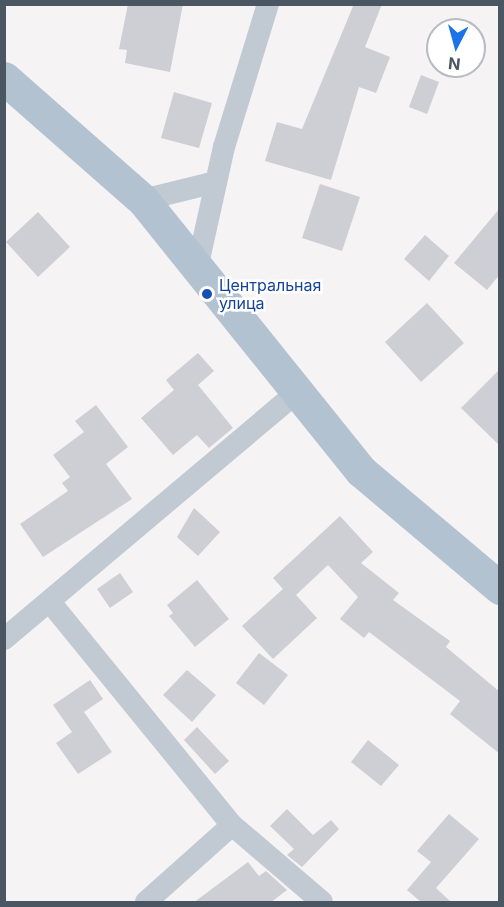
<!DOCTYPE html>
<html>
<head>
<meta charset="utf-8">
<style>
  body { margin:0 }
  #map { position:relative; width:504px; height:907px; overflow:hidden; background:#f5f3f3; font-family:Inter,sans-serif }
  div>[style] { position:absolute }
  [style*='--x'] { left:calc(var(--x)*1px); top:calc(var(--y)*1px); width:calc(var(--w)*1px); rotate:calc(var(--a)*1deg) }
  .building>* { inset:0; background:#cdcfd5 }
  .street>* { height:22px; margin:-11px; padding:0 11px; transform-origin:11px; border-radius:11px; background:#c1cad2 }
  .primary>* { height:33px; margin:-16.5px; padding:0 16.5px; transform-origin:16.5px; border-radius:16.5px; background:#b3c2d1 }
  .dots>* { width:16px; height:16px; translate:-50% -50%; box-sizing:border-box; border:3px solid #fff; border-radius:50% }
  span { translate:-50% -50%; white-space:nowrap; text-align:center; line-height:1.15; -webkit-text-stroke:5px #fff; paint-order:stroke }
  .transit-label { font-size:16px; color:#164399 }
  .left { translate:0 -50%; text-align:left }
  .frame { position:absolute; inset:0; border:6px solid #4a5661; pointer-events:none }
  .north { position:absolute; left:426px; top:18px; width:60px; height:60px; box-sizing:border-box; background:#fff; border:2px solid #b7bbc0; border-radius:50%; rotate:186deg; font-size:16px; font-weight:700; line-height:24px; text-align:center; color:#4a5661 }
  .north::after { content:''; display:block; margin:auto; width:21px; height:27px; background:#1a73e8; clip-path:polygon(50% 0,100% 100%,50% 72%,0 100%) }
</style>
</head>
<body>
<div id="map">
  <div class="building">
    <i style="clip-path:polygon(128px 4px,183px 4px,170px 72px,125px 63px,127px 50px,119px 49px)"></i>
    <i style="clip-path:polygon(354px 4px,382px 4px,365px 47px,390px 57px,376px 93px,359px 87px,331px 180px,265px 161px,277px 122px,302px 129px)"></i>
    <i style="clip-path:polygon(421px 75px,439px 82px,427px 114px,409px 107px)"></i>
    <i style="clip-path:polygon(174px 92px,212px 103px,199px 148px,161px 138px)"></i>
    <i style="clip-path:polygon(320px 184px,360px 197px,342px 251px,302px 238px)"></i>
    <i style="clip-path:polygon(500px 208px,500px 274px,487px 290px,454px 263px)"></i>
    <i style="clip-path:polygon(38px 212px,70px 247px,38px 277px,6px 242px)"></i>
    <i style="clip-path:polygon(425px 235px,449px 256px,429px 281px,404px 259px)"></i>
    <i style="clip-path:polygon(427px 303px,464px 343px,421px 382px,385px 342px)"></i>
    <i style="clip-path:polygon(198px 353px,214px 371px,198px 385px,233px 428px,209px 448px,197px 435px,173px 455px,141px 418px,174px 390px,166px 380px)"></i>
    <i style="clip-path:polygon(500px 369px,500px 446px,461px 408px)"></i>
    <i style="clip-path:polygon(96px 405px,128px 447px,106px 464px,132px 499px,43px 557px,20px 524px,68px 491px,62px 483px,70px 477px,53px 455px,84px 432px,75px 421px)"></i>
    <i style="clip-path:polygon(194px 508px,220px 532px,198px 556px,177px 537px)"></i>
    <i style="clip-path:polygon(340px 516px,373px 552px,361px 563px,399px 593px,393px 600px,450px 641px,446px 647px,500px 692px,500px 754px,450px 714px,460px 701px,369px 632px,364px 638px,340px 619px,358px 597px,328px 565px,296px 595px,317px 618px,273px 659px,242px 626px,283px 589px,273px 578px)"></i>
    <i style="clip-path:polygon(120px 573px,133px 592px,110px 608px,97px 589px)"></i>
    <i style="clip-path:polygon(197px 580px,229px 619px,195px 647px,169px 616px,173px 613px,167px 605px)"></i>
    <i style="clip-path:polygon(259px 653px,288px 675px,264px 705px,236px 683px)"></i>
    <i style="clip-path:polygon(187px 670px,216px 695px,192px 722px,163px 695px)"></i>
    <i style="clip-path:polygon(90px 680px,103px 699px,84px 712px,112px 752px,78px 774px,56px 743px,72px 732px,53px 705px)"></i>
    <i style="clip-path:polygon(197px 727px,229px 761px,215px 774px,184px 740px)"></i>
    <i style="clip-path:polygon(368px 740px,399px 765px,381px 786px,351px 762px)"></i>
    <i style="clip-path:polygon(287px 809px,313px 835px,331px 820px,339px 829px,302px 867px,287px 855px,294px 849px,270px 826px)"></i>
    <i style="clip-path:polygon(449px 814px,479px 839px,436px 888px,452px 903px,422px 903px,407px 890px,431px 862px,417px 851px)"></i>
    <i style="clip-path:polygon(248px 862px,259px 876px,266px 871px,287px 890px,270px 903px,193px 903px)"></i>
  </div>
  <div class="street">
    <i style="--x:143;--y:200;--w:75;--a:-13.9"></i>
    <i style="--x:198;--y:264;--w:120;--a:-77.5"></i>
    <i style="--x:224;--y:147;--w:150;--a:-72.9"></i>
    <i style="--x:50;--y:602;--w:288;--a:50.8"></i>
    <i style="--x:232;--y:825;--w:118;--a:40.5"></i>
    <i style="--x:4;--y:639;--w:380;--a:-40.1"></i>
    <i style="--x:146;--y:902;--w:115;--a:-41.8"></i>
  </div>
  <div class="primary">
    <i style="--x:4;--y:78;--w:185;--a:41.3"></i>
    <i style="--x:143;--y:200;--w:348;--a:51.2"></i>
    <i style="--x:361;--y:471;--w:182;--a:40.1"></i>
  </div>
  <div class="dots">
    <i style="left:207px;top:294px;background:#1a4fb4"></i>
  </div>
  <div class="transit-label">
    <span class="left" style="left:219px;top:294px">Центральная<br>улица</span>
  </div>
  <div class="frame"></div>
  <div class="north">N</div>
</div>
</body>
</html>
